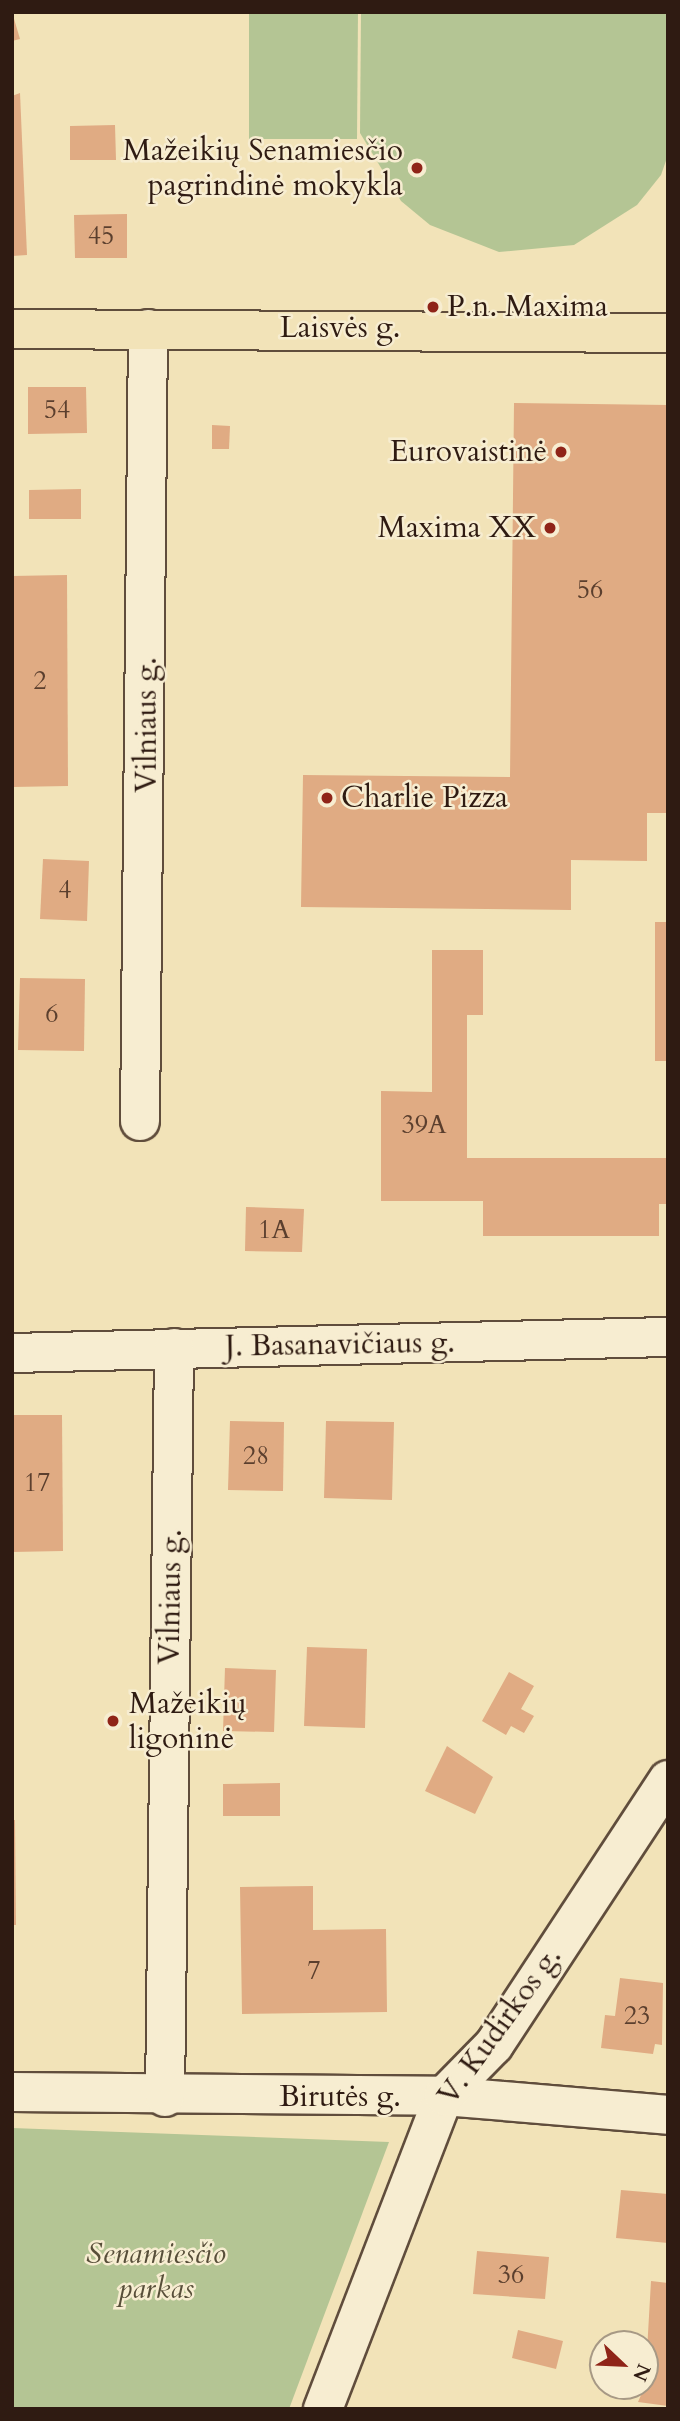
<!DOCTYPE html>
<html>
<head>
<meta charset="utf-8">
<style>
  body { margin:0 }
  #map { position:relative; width:680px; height:2421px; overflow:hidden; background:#f2e3b8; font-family:Cardo,serif }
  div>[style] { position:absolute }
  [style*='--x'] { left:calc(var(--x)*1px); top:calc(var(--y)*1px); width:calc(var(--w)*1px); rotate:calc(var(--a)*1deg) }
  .green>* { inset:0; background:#b4c594 }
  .building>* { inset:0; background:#e0ab83 }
  .roads { filter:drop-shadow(2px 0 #604d3c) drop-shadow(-2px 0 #604d3c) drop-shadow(0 2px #604d3c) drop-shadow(0 -2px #604d3c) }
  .street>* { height:38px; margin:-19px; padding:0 19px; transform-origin:19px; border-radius:19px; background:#f7edd1 }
  .primary>* { height:38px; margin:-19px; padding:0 19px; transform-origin:19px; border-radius:19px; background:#f2e3b8 }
  .dots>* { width:19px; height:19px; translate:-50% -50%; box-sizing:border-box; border:4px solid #f7edd1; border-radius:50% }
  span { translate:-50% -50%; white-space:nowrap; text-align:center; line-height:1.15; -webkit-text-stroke:5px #f7edd1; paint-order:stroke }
  .number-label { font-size:26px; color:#5b3f2e }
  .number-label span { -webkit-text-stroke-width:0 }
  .poi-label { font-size:30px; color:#2f1b12 }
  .right { translate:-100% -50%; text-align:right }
  .left { translate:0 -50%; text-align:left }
  .street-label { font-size:30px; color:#2f1b12 }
  .park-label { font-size:30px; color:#574e39; font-style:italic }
  .frame { position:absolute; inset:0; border:14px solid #2f1b12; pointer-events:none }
  .north { position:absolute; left:589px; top:2330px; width:70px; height:70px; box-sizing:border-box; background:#f7edd1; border:2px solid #a79985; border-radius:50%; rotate:113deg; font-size:19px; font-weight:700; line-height:28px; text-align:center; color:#2f1b12 }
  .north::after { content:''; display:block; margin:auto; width:24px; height:32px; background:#8f2418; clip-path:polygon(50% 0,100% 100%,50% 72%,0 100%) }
</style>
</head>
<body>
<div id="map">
  <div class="green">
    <i style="clip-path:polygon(249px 12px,358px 12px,357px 139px,249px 139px)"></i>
    <i style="clip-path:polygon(361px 12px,668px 12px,668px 155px,661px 175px,637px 205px,574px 245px,499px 252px,430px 225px,401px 201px,360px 133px)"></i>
    <i style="clip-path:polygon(12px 2128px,389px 2142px,289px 2409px,12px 2409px)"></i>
  </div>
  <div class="building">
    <i style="clip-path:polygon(12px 12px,20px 39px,12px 41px)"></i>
    <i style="clip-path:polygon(20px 93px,27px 255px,12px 256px,12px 96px)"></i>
    <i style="clip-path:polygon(115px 125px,116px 160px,70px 160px,70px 126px)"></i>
    <i style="clip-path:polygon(127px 214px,127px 258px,75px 258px,74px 215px)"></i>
    <i style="clip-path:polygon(28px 387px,86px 387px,87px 433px,28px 434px)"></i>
    <i style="clip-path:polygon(514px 403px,668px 405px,668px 813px,647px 813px,647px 861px,571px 860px,571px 910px,301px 907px,303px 775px,510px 777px)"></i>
    <i style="clip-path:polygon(212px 425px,230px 426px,229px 449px,212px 449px)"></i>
    <i style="clip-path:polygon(81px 489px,81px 519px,29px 519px,29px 490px)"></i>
    <i style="clip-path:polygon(67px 575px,68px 786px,12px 787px,12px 576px)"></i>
    <i style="clip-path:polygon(43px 859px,89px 861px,87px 921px,40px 919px)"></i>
    <i style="clip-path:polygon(655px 922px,668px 922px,668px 1061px,655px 1061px)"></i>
    <i style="clip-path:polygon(432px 950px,483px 950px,483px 1015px,467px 1015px,467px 1158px,668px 1158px,668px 1204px,659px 1204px,659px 1236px,483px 1236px,483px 1201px,381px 1201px,381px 1091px,432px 1092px)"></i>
    <i style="clip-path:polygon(20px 978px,85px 979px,84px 1051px,18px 1050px)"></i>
    <i style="clip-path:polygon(246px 1207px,304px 1209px,302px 1252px,245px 1251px)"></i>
    <i style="clip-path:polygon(12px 1415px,62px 1415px,63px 1551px,12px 1552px)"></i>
    <i style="clip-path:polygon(230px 1421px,284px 1422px,283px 1491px,228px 1490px)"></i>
    <i style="clip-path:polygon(326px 1421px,394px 1422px,392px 1500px,324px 1498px)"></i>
    <i style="clip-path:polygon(307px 1647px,367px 1649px,365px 1728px,304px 1726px)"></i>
    <i style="clip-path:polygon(225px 1668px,276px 1670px,274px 1732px,223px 1731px)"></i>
    <i style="clip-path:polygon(509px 1672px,534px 1686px,521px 1709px,534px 1716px,524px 1733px,511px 1726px,506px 1735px,482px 1721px)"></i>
    <i style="clip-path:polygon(447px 1746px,493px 1777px,475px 1814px,425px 1791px)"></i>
    <i style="clip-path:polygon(280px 1783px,280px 1816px,223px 1816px,223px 1784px)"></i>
    <i style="clip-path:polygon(12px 1820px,15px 1820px,16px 1925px,12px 1925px)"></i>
    <i style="clip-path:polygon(313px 1886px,313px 1930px,386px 1929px,387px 2012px,242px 2014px,240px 1887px)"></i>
    <i style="clip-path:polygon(620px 1978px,663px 1983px,662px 2045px,655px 2044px,653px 2054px,601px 2048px,605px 2015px,615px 2016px)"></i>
    <i style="clip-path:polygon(621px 2190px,668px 2194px,668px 2243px,616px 2238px)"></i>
    <i style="clip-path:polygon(477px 2251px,549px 2257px,545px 2299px,473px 2294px)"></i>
    <i style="clip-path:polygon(651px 2281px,668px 2283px,668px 2406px,638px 2402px,645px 2386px)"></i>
    <i style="clip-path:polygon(518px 2330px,563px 2341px,556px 2369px,512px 2358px)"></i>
  </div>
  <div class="roads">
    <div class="street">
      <i style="--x:140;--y:1121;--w:792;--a:-89.42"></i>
      <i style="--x:12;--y:1353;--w:656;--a:-1.4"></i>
      <i style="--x:12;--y:2092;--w:432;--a:0.5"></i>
      <i style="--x:444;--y:2096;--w:225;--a:4.8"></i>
      <i style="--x:165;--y:2097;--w:749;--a:-89.31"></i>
      <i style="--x:323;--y:2409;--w:336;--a:-68.9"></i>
      <i style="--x:444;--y:2096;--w:71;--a:-45.6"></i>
      <i style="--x:494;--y:2045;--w:317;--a:-56.7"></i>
    </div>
    <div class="primary">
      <i style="--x:12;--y:329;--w:656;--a:0.35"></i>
    </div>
  </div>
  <div class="dots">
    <i style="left:417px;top:168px;background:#8f2418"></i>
    <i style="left:433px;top:307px;background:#8f2418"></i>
    <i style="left:561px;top:452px;background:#8f2418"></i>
    <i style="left:550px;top:528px;background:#8f2418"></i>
    <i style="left:327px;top:798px;background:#8f2418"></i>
    <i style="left:113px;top:1721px;background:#8f2418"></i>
  </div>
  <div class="number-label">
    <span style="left:101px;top:236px">45</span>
    <span style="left:57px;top:410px">54</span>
    <span style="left:590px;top:590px">56</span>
    <span style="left:40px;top:681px">2</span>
    <span style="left:65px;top:890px">4</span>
    <span style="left:52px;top:1014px">6</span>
    <span style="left:424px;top:1125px">39A</span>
    <span style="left:274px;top:1230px">1A</span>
    <span style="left:256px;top:1456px">28</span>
    <span style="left:37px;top:1483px">17</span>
    <span style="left:314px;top:1971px">7</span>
    <span style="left:637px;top:2016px">23</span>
    <span style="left:511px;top:2275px">36</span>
  </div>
  <div class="poi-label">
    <span class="right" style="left:403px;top:168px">Mažeikių Senamiesčio<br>pagrindinė mokykla</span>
    <span class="left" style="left:447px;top:307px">P.n. Maxima</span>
    <span class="right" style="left:547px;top:452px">Eurovaistinė</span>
    <span class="right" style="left:536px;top:528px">Maxima XX</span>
    <span class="left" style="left:341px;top:798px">Charlie Pizza</span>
    <span class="left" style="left:129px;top:1721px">Mažeikių<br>ligoninė</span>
  </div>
  <div class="street-label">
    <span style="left:340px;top:328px">Laisvės g.</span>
    <span style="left:147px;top:725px;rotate:-90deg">Vilniaus g.</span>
    <span style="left:340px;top:1345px;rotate:-1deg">J. Basanavičiaus g.</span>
    <span style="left:171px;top:1597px;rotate:-89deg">Vilniaus g.</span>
    <span style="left:500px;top:2026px;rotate:-54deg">V. Kudirkos g.</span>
    <span style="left:340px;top:2097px">Birutės g.</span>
  </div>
  <div class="park-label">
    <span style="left:156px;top:2271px">Senamiesčio<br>parkas</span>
  </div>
  <div class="frame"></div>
  <div class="north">N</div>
</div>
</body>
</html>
